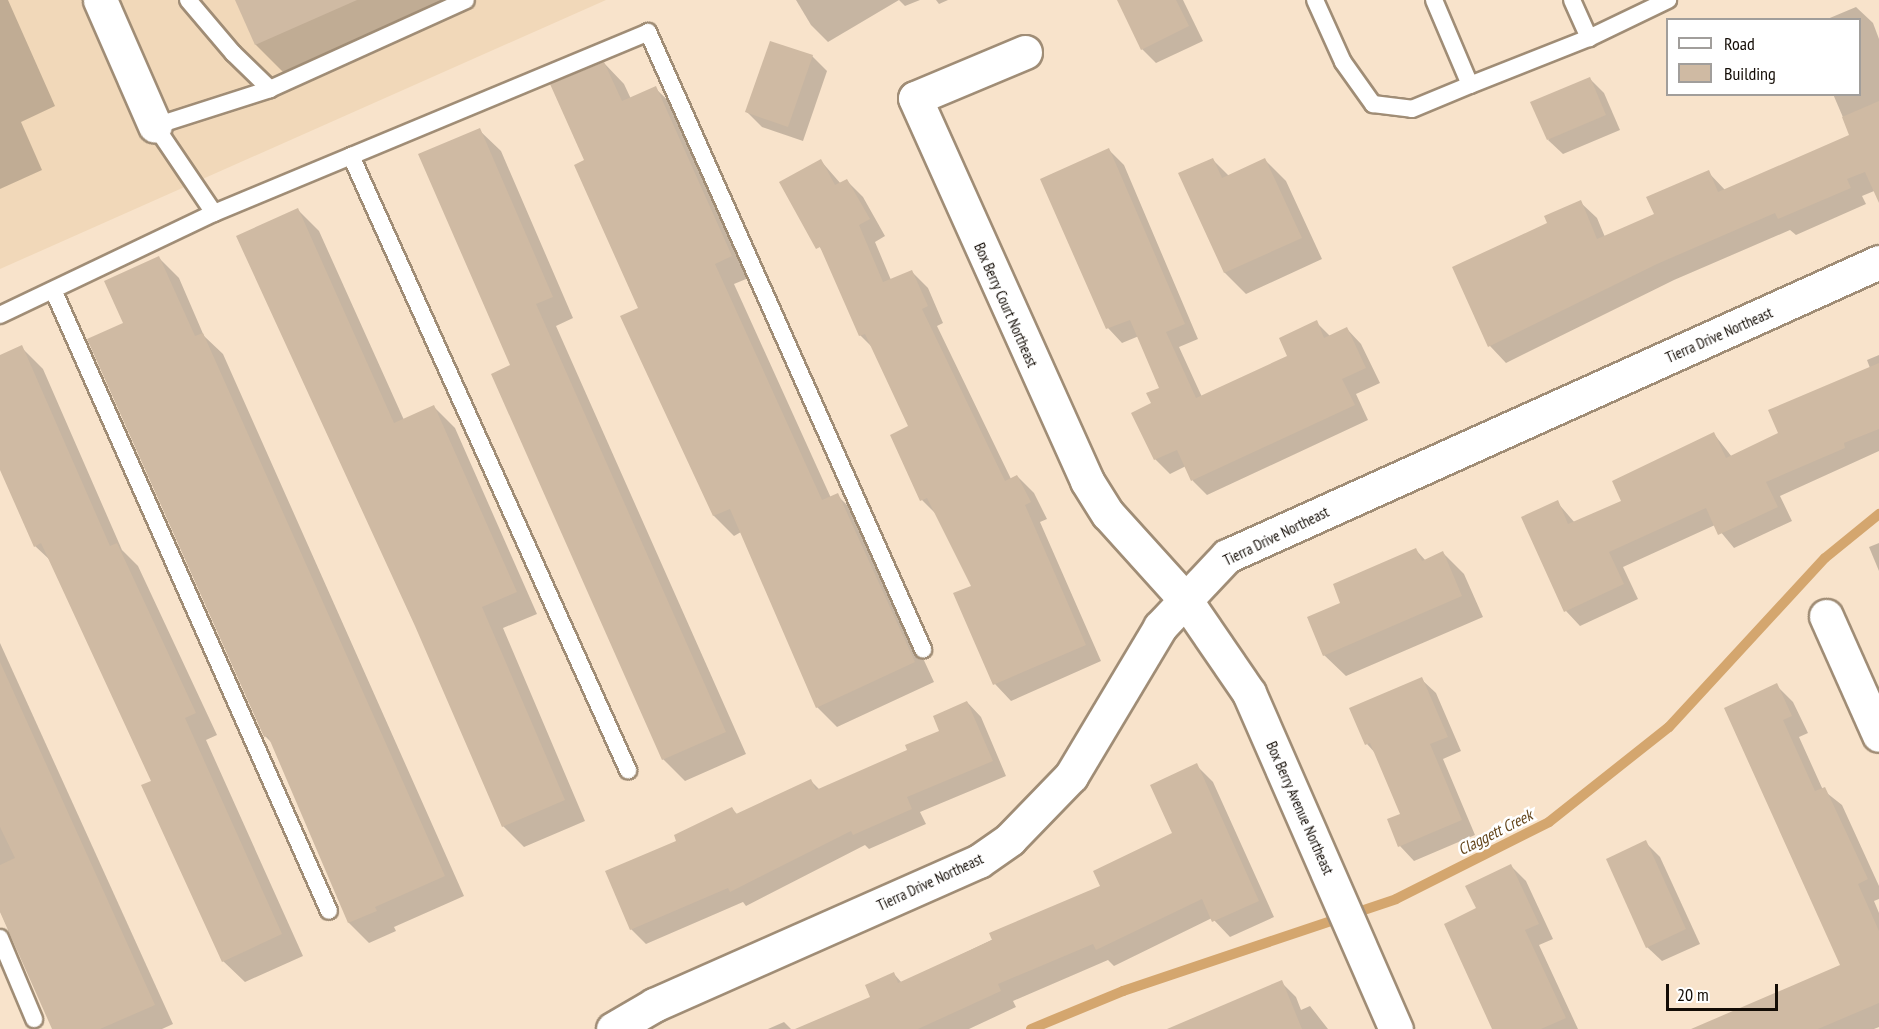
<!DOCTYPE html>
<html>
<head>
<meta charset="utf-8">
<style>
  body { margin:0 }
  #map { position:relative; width:1879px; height:1029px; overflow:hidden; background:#f8e3cb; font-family:"PT Sans Narrow",sans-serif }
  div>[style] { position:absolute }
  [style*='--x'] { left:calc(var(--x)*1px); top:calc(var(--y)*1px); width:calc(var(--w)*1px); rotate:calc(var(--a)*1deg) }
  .built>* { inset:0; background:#f1d8b9 }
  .shadow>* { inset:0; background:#0003 }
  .stream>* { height:10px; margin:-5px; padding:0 5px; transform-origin:5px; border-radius:5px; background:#d4a66e }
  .building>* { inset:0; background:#cfbaa3 }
  .roads { filter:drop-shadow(2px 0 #a08d76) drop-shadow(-2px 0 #a08d76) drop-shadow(0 2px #a08d76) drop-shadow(0 -2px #a08d76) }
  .lane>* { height:16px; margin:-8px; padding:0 8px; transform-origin:8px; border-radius:8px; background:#fff }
  .street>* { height:33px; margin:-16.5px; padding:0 16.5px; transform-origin:16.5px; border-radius:16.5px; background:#fff }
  span { translate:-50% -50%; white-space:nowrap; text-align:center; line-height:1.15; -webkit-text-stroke:5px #fff; paint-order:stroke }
  .street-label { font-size:15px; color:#130c05 }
  .water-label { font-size:16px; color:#634419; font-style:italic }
  .legend { position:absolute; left:1666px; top:18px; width:195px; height:78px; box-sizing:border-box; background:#fff; border:2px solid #a19e9b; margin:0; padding:8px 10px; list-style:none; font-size:18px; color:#130c05 }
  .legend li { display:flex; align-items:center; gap:12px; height:30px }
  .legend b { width:30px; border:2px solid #a19e9b }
  .scale { position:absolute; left:1666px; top:984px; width:112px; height:27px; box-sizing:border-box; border:3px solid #130c05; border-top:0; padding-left:8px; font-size:18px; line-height:21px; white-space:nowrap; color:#130c05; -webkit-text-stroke:4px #fff; paint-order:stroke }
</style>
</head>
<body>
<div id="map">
  <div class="built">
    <i style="clip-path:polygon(0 0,606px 0,0 269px)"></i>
  </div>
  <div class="shadow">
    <i style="clip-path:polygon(0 0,8px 0,55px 106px,21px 122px,42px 170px,0 189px)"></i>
    <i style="clip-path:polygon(236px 0,444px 0,283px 72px,256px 45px)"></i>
    <i style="clip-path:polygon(796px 0,899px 0,828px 42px,811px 25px)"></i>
    <i style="clip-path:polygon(899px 0,920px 0,905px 6px)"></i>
    <i style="clip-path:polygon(936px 0,948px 0,939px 4px)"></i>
    <i style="clip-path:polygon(1119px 0,1183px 0,1203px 41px,1156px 63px,1142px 49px)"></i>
    <i style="clip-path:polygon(1856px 7px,1873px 23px,1879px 39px,1879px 189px,1862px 196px,1866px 204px,1796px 235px,1790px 230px,1674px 280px,1506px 363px,1490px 346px,1454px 267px,1549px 224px,1580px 202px,1597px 218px,1605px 237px,1655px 215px,1708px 172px,1726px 191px,1851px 136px,1833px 94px,1860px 94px,1860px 20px,1825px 20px)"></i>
    <i style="clip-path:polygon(812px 56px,827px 71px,803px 141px,762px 127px,747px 112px)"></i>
    <i style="clip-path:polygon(604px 63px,624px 84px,631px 99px,655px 88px,676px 108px,751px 277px,734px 284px,831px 498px,837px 495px,857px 515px,934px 682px,837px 727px,817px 707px,741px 532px,734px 536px,714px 516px,622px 316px,640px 308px,586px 161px)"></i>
    <i style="clip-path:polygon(1590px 79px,1604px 93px,1620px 130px,1563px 154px,1548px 140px)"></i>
    <i style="clip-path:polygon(479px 130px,501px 151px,573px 318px,556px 326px,746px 754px,685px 781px,663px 759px,493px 374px,512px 366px)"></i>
    <i style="clip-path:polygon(1109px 150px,1124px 165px,1198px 339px,1179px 347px,1202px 397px,1289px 357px,1316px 322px,1331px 337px,1347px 329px,1361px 344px,1380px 383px,1356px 394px,1368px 420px,1207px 495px,1193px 481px,1186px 466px,1170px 474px,1155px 459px,1153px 404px,1160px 389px,1139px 336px,1122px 343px,1108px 328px)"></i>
    <i style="clip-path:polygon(1212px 159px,1229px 176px,1265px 160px,1286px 181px,1322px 259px,1246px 294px,1225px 273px,1180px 174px)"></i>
    <i style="clip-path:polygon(821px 161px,841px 184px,847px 181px,863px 197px,885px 236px,875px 242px,891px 280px,912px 272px,928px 288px,943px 323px,937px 326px,1011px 479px,1017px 476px,1034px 493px,1047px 519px,1040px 522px,1101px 661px,1011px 701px,995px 684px,973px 587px,938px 516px,922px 500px,910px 427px,873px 348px,860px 335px,826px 257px,781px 183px)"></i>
    <i style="clip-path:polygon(298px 210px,319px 231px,404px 420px,434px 407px,455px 428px,537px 614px,503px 628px,585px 821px,524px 847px,503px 826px)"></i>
    <i style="clip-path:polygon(159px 258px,179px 278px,204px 336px,223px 354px,464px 896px,394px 927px,396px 931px,369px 943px,349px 923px,273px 744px,266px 737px,89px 340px,125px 324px)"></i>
    <i style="clip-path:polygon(21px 347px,43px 369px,122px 550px,138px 566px,217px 735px,206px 740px,303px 956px,245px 982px,223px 961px,153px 782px,51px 561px,35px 546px,0 466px,0 356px)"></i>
    <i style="clip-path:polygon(1879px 355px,1879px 451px,1780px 496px,1792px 521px,1734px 548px,1715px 525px,1623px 567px,1638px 599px,1580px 626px,1566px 611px,1557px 502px,1575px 523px,1623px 502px,1714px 434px,1732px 457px,1780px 434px,1870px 368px,1867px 360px)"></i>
    <i style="clip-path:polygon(1879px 543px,1879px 571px,1869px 547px)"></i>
    <i style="clip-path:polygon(1416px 550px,1426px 561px,1443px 553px,1464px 574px,1483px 617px,1346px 676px,1324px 655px)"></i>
    <i style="clip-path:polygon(0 643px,173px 1024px,162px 1029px,53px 1029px,0 911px)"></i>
    <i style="clip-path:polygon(1421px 679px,1436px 693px,1461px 751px,1443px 759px,1475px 835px,1414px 861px,1400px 846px,1402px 814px,1376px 754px,1367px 744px)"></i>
    <i style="clip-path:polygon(1776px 685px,1793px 702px,1808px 733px,1799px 737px,1823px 790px,1842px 805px,1879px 886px,1879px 899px,1874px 901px,1879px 913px,1879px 1027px,1874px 1029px,1695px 1029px,1842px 966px,1726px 709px)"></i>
    <i style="clip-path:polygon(967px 702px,981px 717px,1006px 776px,920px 812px,926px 824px,869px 849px,865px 845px,746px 906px,743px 902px,646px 944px,631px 929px,678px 842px,732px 809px,738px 815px,811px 781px,820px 790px,909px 751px,941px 732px)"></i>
    <i style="clip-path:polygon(1196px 765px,1213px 782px,1274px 917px,1230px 937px,1212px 918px,1114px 966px,1108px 960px,1013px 1001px,1016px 1007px,969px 1029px,797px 1029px,871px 998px,894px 974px,902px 983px,1102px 887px,1174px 834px)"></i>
    <i style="clip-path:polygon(1645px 842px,1660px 857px,1700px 944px,1662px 961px,1647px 947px)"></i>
    <i style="clip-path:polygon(1511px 866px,1526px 881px,1553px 939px,1539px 945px,1578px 1029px,1493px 1029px,1478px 909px)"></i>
    <i style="clip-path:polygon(1281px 982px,1296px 997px,1301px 1010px,1310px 1006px,1328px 1029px,1219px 1029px)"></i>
    <i style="clip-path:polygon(784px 1022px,791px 1029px,768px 1029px)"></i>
  </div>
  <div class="stream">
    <i style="--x:1031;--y:1029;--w:100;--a:-22.4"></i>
    <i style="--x:1123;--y:991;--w:288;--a:-18.6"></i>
    <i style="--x:1396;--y:899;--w:171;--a:-26.7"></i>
    <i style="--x:1549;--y:822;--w:153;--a:-38.4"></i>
    <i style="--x:1669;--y:727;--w:230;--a:-47.3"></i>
    <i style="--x:1825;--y:558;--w:70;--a:-39.2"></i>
  </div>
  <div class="building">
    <i style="clip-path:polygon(235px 0,357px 0,255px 45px)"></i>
    <i style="clip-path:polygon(1117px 0,1176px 0,1189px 26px,1141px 50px)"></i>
    <i style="clip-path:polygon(770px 41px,813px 55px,788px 127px,745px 112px)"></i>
    <i style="clip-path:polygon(604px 62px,622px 101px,656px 86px,732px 256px,715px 264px,822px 500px,838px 493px,915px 662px,816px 708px,730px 509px,713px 516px,620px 316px,638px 308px,574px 165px,584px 160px,550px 84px)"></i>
    <i style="clip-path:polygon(1590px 77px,1606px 115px,1547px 140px,1530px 102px)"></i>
    <i style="clip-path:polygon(1879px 101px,1879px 203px,1865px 172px,1847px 179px,1851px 188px,1778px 219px,1775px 213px,1657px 264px,1488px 347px,1452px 267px,1547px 223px,1544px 216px,1581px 200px,1597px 239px,1654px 214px,1646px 197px,1709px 170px,1718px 192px,1849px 135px,1842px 117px)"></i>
    <i style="clip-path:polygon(480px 128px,553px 297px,536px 304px,726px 732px,662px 760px,491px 374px,510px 365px,418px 154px)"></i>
    <i style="clip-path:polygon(1109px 148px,1185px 324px,1166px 332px,1196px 398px,1287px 356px,1279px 338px,1317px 320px,1324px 338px,1347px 327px,1366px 368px,1342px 379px,1355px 405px,1191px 481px,1177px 450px,1154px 460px,1131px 413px,1151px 403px,1146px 393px,1159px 388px,1130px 320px,1106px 329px,1040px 179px)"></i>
    <i style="clip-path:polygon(1213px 158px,1222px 178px,1265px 158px,1302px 238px,1224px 273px,1178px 173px)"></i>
    <i style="clip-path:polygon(821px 159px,835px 185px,847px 179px,870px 219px,859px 225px,883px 282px,912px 270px,928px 306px,922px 309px,1005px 481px,1017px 475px,1031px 502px,1025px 505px,1086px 645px,993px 685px,953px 593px,971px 586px,927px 498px,920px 501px,890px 435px,908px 426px,865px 334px,859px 336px,820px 247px,816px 249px,779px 182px)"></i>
    <i style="clip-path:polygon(298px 208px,394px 423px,434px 405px,517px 592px,482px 607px,565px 800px,502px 827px,415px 626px,236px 236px)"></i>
    <i style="clip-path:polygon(159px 256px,195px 336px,203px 333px,445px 876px,375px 907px,377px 911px,348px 923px,268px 736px,264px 737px,87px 339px,123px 323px,104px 281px)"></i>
    <i style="clip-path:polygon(22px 345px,110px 546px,117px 543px,196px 713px,185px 718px,282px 934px,222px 962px,141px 785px,151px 781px,41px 543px,34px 547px,0 470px,0 355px)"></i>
    <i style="clip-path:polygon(1879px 363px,1879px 429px,1844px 443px,1845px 448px,1766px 482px,1778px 507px,1718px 535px,1706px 508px,1609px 552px,1624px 584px,1564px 612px,1521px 517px,1558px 500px,1568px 524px,1621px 501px,1612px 481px,1714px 432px,1726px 458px,1778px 433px,1768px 410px)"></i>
    <i style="clip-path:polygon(1416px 548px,1422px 561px,1443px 551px,1462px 596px,1323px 656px,1307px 617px,1340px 603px,1333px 584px)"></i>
    <i style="clip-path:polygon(0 662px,155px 1005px,100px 1029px,52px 1029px,0 912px,0 865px,15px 858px,0 827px)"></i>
    <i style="clip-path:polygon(1422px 677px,1448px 737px,1430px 744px,1462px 820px,1398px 847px,1387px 819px,1400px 814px,1370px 743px,1365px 745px,1349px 708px)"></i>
    <i style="clip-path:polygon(1777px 683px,1792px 716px,1783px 720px,1796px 749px,1815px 791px,1825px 787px,1868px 879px,1858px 884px,1879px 931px,1879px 1003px,1818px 1029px,1691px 1029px,1840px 965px,1724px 708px)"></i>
    <i style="clip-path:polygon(967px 701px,993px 761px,907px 797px,912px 809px,853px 835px,851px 831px,730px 892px,728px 888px,630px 930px,605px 871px,676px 841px,674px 835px,732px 807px,736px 814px,811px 779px,816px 790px,907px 750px,905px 745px,939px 731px,933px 716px)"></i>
    <i style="clip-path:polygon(1197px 763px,1259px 901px,1212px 922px,1202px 899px,1096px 950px,1093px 944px,998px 984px,1001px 991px,918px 1029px,795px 1029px,870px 997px,865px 985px,894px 972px,898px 983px,992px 940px,989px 933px,1100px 886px,1093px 871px,1172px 833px,1150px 785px)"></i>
    <i style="clip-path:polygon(1646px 840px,1686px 929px,1646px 948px,1606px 859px)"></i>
    <i style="clip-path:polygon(1511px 864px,1539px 924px,1525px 930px,1566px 1018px,1541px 1029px,1492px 1029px,1444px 924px,1476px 908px,1465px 886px)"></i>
    <i style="clip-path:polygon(1282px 980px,1302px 1029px,1167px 1029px)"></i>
  </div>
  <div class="roads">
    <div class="lane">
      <i style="--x:188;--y:0;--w:70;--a:49.7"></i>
      <i style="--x:233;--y:53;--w:52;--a:44.2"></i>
      <i style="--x:1315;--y:0;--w:68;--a:65.7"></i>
      <i style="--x:1343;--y:62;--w:52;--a:54.5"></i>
      <i style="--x:1373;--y:104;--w:39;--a:7"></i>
      <i style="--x:1412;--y:109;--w:63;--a:-22.5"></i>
      <i style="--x:1434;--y:0;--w:92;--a:67"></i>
      <i style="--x:1470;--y:85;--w:128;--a:-21.6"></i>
      <i style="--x:1589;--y:38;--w:88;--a:-25.7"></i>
      <i style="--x:1572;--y:0;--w:42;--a:65.9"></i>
      <i style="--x:351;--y:156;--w:674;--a:65.72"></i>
      <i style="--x:214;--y:213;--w:470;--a:-22.6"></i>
      <i style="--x:648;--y:32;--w:676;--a:65.98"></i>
      <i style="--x:54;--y:292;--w:677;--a:66.05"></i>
      <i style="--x:0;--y:315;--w:237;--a:-25.5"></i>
      <i style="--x:214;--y:213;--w:105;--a:-124.1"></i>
      <i style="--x:155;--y:126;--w:121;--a:-17.8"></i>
      <i style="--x:270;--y:89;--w:215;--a:-24.4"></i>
      <i style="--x:0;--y:938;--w:88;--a:67.2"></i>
    </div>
    <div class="street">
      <i style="--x:100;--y:0;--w:137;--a:66.4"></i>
      <i style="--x:1025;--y:52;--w:119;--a:157.3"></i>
      <i style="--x:915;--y:98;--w:420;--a:65.8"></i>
      <i style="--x:1087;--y:481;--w:39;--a:58"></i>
      <i style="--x:1108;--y:514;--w:113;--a:47.9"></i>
      <i style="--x:1184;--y:598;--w:115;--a:55.6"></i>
      <i style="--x:1249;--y:693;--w:367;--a:66.4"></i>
      <i style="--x:1826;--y:616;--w:130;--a:66"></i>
      <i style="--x:613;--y:1029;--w:48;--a:-30.3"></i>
      <i style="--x:654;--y:1005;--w:355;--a:-23.9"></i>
      <i style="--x:979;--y:861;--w:38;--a:-35"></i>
      <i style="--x:1010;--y:839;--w:88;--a:-45.9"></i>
      <i style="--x:1071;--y:776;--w:174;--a:-59.1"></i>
      <i style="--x:1160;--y:627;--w:98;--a:-46.7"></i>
      <i style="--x:1227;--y:556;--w:715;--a:-24.27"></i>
    </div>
  </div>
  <div class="street-label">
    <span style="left:1006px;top:305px;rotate:66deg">Box Berry Court Northeast</span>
    <span style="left:1719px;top:335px;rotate:-24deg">Tierra Drive Northeast</span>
    <span style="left:1276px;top:536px;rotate:-26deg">Tierra Drive Northeast</span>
    <span style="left:1300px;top:808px;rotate:66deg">Box Berry Avenue Northeast</span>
    <span style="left:930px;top:882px;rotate:-25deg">Tierra Drive Northeast</span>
  </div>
  <div class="water-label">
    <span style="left:1495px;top:832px;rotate:-27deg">Claggett Creek</span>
  </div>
  <ul class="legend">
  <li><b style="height:8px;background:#fff"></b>Road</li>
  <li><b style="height:16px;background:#cfbaa3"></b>Building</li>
  </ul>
  <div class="scale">20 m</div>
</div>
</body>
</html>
